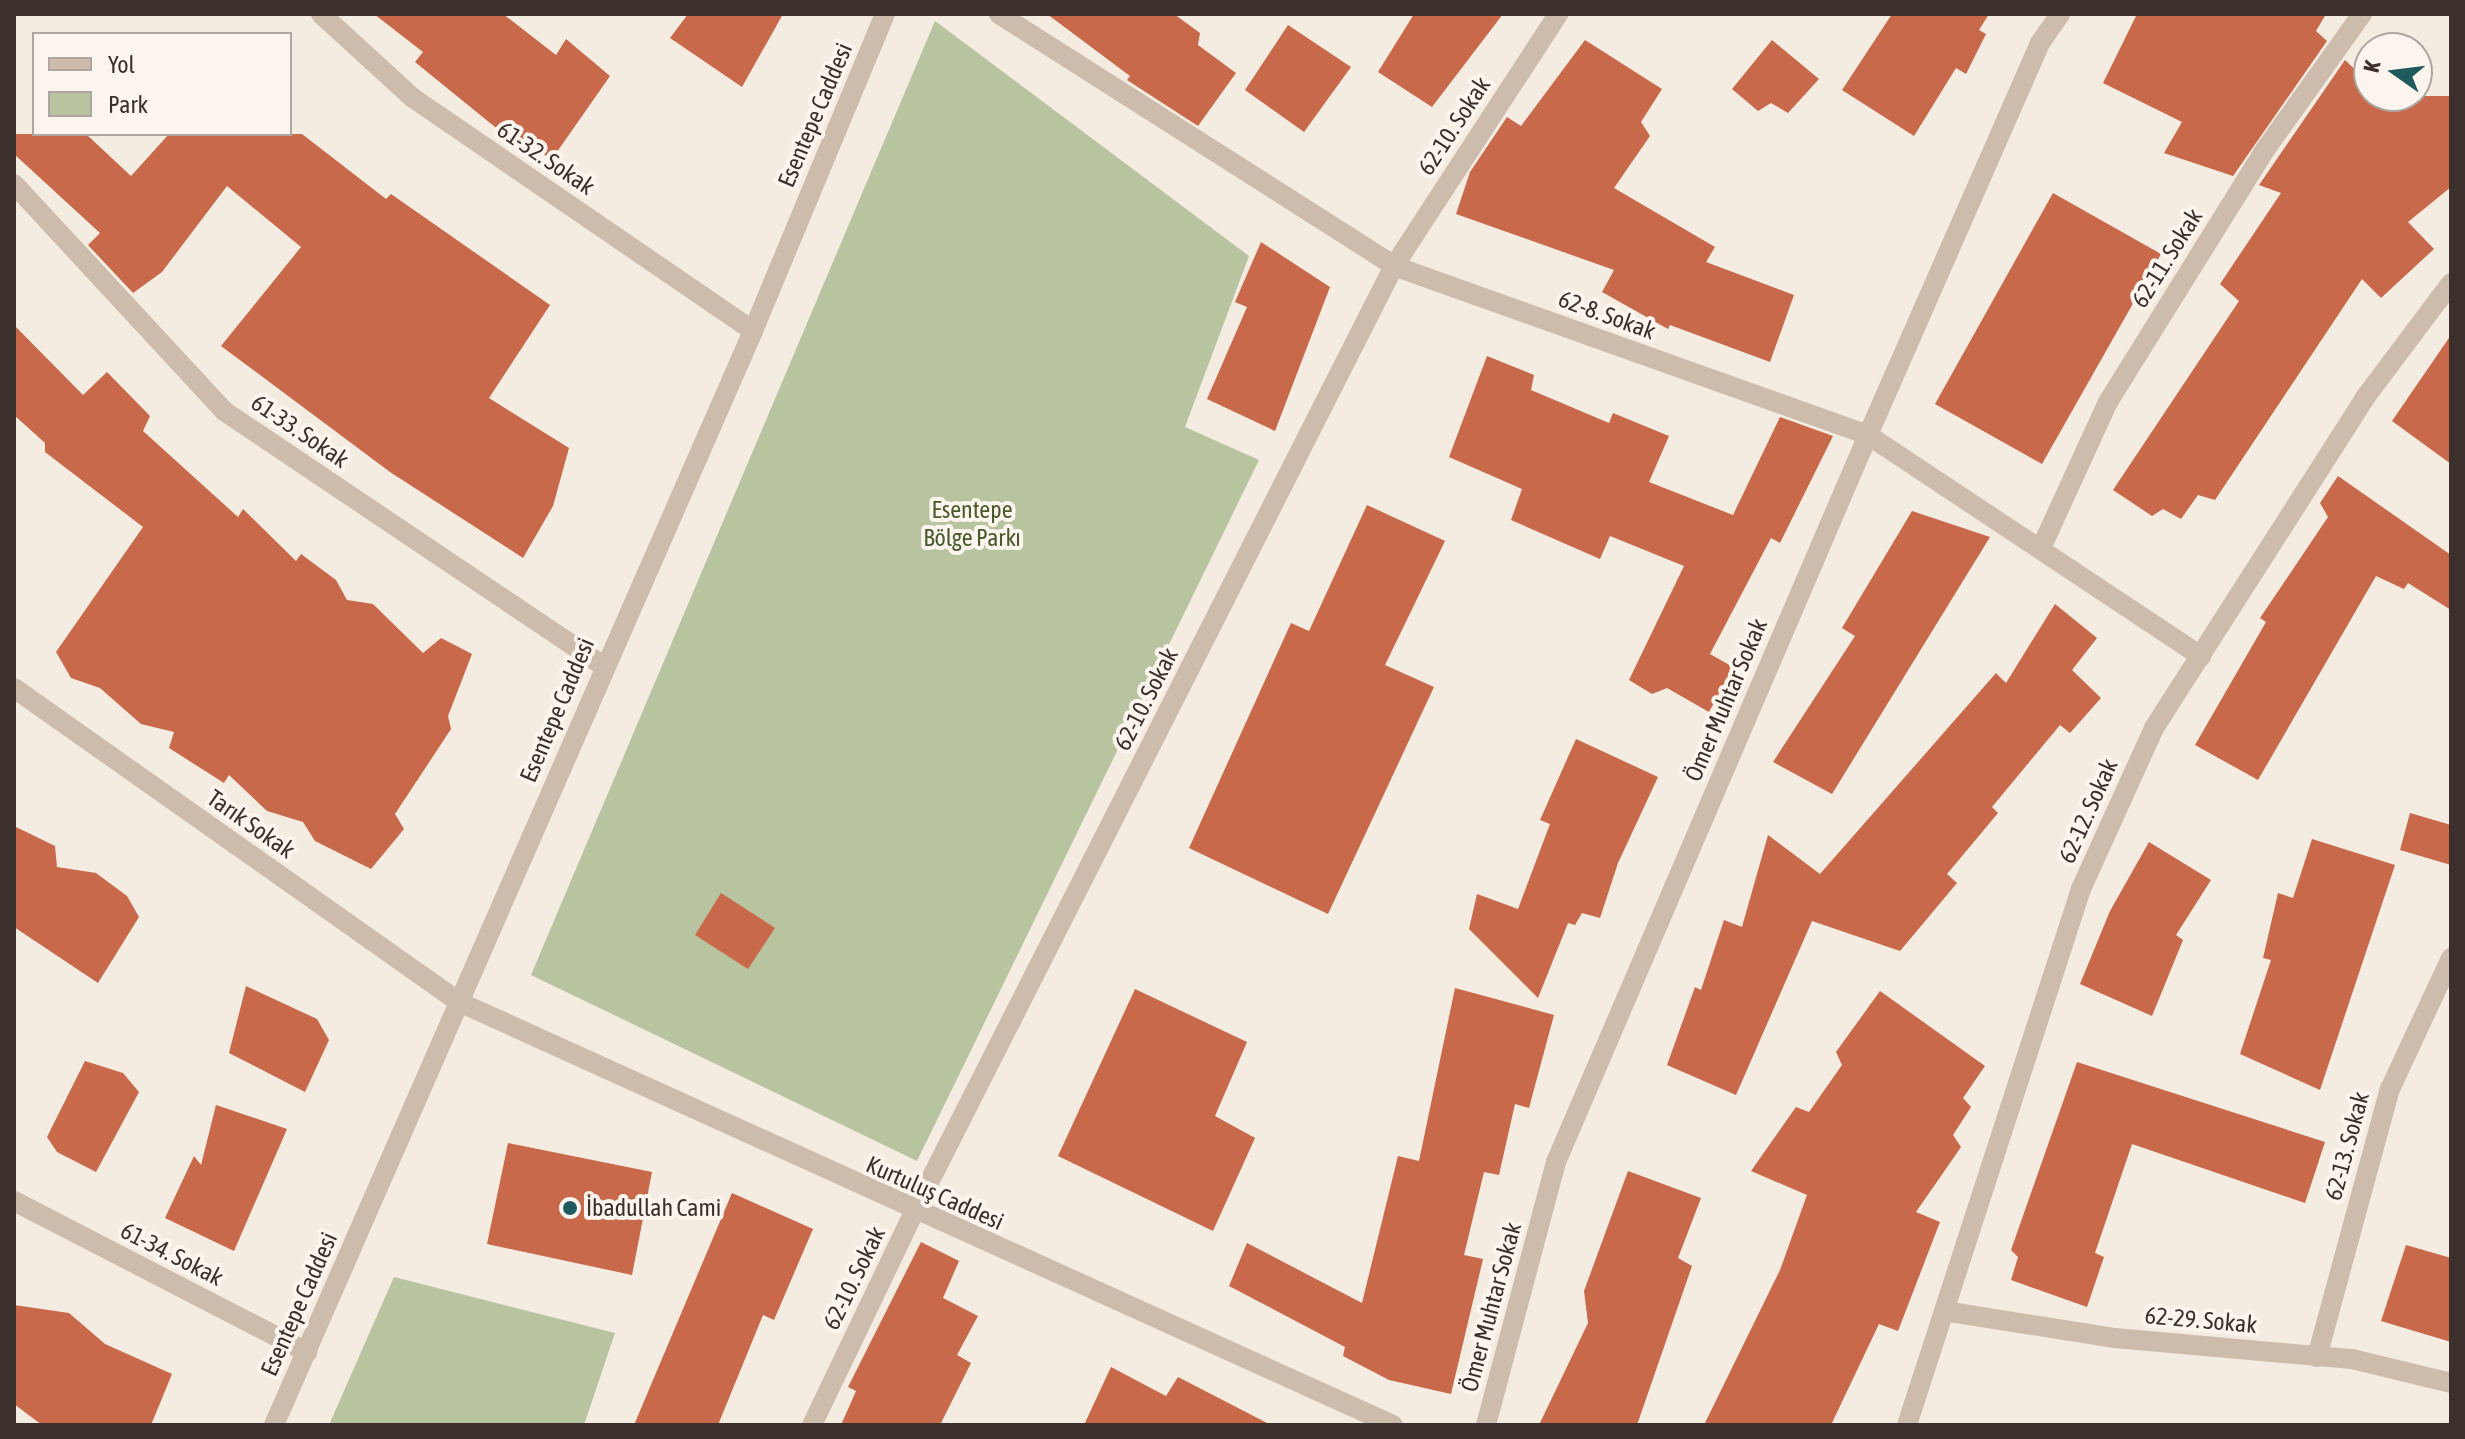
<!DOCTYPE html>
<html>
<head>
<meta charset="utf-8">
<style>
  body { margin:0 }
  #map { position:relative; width:2465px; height:1439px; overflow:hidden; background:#f4ebe1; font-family:"Asap Condensed",sans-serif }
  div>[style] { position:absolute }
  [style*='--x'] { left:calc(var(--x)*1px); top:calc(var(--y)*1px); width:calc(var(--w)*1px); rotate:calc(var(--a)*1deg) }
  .green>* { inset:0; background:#b8c4a0 }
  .building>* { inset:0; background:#c8694b }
  .minor>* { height:20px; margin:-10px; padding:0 10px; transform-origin:10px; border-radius:10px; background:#cdbbac }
  .dots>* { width:22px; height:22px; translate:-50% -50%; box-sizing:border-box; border:4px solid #fbf5ee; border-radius:50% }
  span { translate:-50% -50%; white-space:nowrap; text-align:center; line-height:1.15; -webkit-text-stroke:8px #fbf5ee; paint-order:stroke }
  .street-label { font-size:24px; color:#3b302b }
  .park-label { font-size:24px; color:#4a5a2e }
  .poi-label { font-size:24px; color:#3b302b }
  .left { translate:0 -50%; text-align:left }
  .frame { position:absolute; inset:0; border:16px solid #3b302b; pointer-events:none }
  .legend { position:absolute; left:32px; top:32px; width:260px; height:104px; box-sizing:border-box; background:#fbf5ee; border:2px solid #aea6a0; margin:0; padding:10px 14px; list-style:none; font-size:24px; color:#3b302b }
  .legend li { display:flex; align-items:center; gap:16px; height:40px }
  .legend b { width:40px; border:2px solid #aea6a0 }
  .north { position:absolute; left:2353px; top:32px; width:80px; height:80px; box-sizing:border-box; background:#fbf5ee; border:2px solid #aea6a0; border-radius:50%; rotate:284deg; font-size:22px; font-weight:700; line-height:32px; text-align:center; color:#3b302b }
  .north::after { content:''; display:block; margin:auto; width:28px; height:36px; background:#1f5a5e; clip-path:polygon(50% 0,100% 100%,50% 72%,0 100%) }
</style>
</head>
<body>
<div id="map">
  <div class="green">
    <i style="clip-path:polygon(935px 21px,1249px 256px,1185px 427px,1259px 460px,917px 1161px,531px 975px)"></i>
    <i style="clip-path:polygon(394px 1277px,615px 1333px,584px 1425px,329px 1425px)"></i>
  </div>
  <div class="building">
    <i style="clip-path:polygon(374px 14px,503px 14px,556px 55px,566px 39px,610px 76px,552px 159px,495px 127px,415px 62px,423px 52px)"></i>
    <i style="clip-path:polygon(688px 14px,783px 14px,742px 87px,670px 38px)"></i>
    <i style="clip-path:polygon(1047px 14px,1174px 14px,1200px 33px,1198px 45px,1236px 73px,1198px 126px,1127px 80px,1130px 76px)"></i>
    <i style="clip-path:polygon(1414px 14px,1503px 14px,1432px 107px,1378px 72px)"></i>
    <i style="clip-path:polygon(1892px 14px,1989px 14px,1979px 30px,1986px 34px,1966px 74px,1956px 68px,1914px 136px,1842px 90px)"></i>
    <i style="clip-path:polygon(2137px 14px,2326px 14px,2316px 31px,2327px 41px,2233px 176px,2164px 153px,2182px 122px,2103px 83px)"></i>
    <i style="clip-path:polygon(1288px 25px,1351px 67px,1304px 132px,1245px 90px)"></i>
    <i style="clip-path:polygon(1585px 40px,1662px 89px,1641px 122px,1650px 136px,1614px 188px,1715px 247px,1706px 262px,1794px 295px,1770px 362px,1670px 325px,1668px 329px,1602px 292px,1614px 270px,1456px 214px,1470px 172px,1507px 117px,1521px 126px)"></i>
    <i style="clip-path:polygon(1772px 40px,1819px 79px,1788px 113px,1771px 103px,1758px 111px,1732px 89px)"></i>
    <i style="clip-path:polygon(2345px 60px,2369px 83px,2369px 96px,2451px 96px,2451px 187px,2408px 222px,2434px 249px,2381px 298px,2362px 279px,2215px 500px,2198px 495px,2181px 519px,2163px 509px,2152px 516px,2113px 490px,2239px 301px,2220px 284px,2281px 193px,2259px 185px)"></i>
    <i style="clip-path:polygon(14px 134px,86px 134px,131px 176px,169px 134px,302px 134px,386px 199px,391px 194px,550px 305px,489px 398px,569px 448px,553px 506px,523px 558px,390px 472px,221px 346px,301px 247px,227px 186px,162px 272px,133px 293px,88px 245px,100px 233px,14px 154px)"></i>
    <i style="clip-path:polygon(2053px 193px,2161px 254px,2042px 464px,1935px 404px)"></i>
    <i style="clip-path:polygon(1261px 242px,1330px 287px,1275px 431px,1207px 399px,1247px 307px,1235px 302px)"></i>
    <i style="clip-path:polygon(14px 325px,83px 395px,107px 372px,150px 416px,143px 431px,238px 517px,243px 509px,296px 561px,301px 554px,336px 580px,347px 600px,373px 604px,423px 653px,441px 638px,472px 654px,448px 716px,451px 729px,395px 814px,404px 829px,371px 869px,315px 841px,303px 822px,267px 811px,229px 775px,224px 783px,169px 748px,174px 732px,141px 724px,100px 688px,71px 678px,56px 652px,143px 527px,45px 452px,45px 443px,14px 415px)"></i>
    <i style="clip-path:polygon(2451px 335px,2451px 464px,2392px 421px)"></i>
    <i style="clip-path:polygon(1487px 356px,1534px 375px,1531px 390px,1609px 423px,1613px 413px,1669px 436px,1649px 482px,1733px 515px,1780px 417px,1833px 436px,1780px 543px,1771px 538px,1710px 654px,1733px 667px,1709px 712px,1667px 688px,1652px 694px,1629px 680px,1684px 566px,1610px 536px,1600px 559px,1511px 520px,1522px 489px,1449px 457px)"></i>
    <i style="clip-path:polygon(2338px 476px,2451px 555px,2451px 610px,2408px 583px,2404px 589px,2376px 576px,2258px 780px,2195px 745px,2266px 622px,2260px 618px,2328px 517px,2320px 503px)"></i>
    <i style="clip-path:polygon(1367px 505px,1445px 541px,1385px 665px,1434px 687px,1328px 914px,1189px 848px,1291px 623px,1309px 631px)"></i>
    <i style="clip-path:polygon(1912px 511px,1990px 537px,1832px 794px,1773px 762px,1855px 636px,1842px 628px)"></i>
    <i style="clip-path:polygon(2055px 604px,2097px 638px,2072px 670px,2101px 698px,2070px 733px,2060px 725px,1992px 807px,1998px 813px,1947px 874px,1957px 883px,1900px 951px,1812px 921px,1736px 1095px,1667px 1065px,1695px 987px,1701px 990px,1724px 920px,1742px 927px,1768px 835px,1820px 874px,1996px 673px,2006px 683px)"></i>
    <i style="clip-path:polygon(1576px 739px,1658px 777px,1618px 863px,1600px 918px,1582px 913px,1575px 925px,1568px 923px,1538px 998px,1469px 929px,1477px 894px,1518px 909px,1550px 824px,1540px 820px)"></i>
    <i style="clip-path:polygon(2410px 813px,2451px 825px,2451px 865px,2400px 850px)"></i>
    <i style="clip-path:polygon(14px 826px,55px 846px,57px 867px,96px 873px,127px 896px,139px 917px,98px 983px,14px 927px)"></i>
    <i style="clip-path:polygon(2312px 839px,2395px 865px,2320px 1090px,2240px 1054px,2271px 960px,2263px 958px,2278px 893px,2293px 898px)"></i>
    <i style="clip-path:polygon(2149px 842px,2211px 880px,2176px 935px,2183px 940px,2152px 1016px,2080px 984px,2110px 911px)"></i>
    <i style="clip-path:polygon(721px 893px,775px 928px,748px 969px,695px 935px)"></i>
    <i style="clip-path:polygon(246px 986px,317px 1019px,329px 1040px,305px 1092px,229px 1053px)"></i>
    <i style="clip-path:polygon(1455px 988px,1554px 1015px,1529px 1108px,1515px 1104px,1499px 1175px,1484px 1172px,1464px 1255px,1483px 1259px,1451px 1394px,1389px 1380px,1343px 1356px,1345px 1347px,1229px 1286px,1247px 1243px,1362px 1303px,1398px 1156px,1419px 1161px)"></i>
    <i style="clip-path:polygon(1135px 989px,1247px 1042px,1215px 1116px,1255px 1138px,1213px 1231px,1058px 1156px)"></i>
    <i style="clip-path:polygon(1880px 991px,1985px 1066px,1963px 1098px,1971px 1107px,1953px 1135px,1961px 1147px,1916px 1212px,1940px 1222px,1898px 1331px,1879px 1324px,1831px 1425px,1704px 1425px,1780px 1270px,1807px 1195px,1751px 1171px,1796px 1107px,1809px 1112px,1842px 1065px,1836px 1052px)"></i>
    <i style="clip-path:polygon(85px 1061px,123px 1073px,139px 1092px,96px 1172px,57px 1152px,47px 1137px)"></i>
    <i style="clip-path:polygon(2077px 1062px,2325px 1142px,2305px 1203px,2132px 1144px,2095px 1253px,2104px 1257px,2087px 1307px,2011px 1280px,2018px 1257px,2011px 1250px)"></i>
    <i style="clip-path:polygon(216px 1105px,287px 1129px,234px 1251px,165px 1218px,194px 1156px,201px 1165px)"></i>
    <i style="clip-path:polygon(508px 1143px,652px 1172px,632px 1275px,487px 1244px)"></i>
    <i style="clip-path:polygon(1628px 1171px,1701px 1198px,1678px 1258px,1692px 1266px,1637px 1425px,1539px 1425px,1588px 1323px,1584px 1291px)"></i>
    <i style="clip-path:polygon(732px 1193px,813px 1229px,774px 1320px,763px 1315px,718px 1425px,634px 1425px)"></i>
    <i style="clip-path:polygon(921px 1242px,959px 1261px,943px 1298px,978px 1316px,957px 1355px,971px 1363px,940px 1425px,841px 1425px,856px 1391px,848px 1387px)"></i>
    <i style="clip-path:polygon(2406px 1245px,2451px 1258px,2451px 1342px,2381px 1321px)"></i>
    <i style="clip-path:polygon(14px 1305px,69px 1313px,105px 1344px,172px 1374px,151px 1425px,42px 1425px,14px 1404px)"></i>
    <i style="clip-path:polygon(1111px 1367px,1166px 1396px,1178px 1377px,1271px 1425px,1084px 1425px)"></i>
  </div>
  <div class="minor">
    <i style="--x:321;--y:14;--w:125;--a:42.4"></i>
    <i style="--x:413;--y:98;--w:412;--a:34.4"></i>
    <i style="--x:999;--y:14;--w:469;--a:32.5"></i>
    <i style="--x:1394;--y:266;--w:503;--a:19.62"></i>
    <i style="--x:1868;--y:435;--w:400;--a:33.6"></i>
    <i style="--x:14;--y:184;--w:309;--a:47.2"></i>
    <i style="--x:224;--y:411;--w:458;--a:33.9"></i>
    <i style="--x:2042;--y:546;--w:158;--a:-65.4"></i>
    <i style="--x:2108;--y:402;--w:297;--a:-58.1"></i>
    <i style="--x:2265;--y:150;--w:167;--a:-54.5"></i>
    <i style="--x:14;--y:688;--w:545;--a:35.21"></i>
    <i style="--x:459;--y:1002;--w:1025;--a:24.37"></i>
    <i style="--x:14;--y:1201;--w:330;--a:27.3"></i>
    <i style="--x:1944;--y:1311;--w:173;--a:9"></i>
    <i style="--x:2115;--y:1338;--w:238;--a:5.1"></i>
    <i style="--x:2352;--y:1359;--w:102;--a:13.6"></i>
    <i style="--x:2317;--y:1357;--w:278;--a:-74.8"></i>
    <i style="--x:2390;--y:1089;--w:145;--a:-65"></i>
    <i style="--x:274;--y:1425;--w:1194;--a:-66.35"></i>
    <i style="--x:753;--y:331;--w:343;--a:-67.4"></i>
    <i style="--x:812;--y:1425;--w:236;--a:-64.4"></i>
    <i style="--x:914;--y:1212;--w:1061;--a:-63.1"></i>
    <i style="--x:1394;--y:266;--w:301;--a:-56.9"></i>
    <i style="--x:1486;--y:1425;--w:272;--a:-75.1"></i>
    <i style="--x:1556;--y:1162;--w:791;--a:-66.77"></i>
    <i style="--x:1868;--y:435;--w:428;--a:-66.3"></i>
    <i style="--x:2040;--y:43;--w:35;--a:-55"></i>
    <i style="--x:1907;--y:1425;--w:564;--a:-72.02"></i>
    <i style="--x:2081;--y:889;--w:177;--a:-65.6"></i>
    <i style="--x:2154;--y:728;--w:390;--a:-57.4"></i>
    <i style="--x:2364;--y:399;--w:145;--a:-53.1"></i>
  </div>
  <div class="dots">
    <i style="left:570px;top:1208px;background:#1f5a5e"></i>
  </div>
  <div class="street-label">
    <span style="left:815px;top:115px;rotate:-67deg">Esentepe Caddesi</span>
    <span style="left:1454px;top:126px;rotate:-57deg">62-10. Sokak</span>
    <span style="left:546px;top:158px;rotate:34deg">61-32. Sokak</span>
    <span style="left:2167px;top:258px;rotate:-58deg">62-11. Sokak</span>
    <span style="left:1607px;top:315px;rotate:20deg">62-8. Sokak</span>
    <span style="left:300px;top:431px;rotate:34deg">61-33. Sokak</span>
    <span style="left:1146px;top:699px;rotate:-63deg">62-10. Sokak</span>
    <span style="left:1726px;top:700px;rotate:-67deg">Ömer Muhtar Sokak</span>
    <span style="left:557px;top:710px;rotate:-67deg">Esentepe Caddesi</span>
    <span style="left:2088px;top:811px;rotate:-66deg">62-12. Sokak</span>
    <span style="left:251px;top:824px;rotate:35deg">Tarık Sokak</span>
    <span style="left:2347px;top:1146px;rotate:-75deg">62-13. Sokak</span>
    <span style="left:935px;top:1193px;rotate:24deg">Kurtuluş Caddesi</span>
    <span style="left:172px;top:1254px;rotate:27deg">61-34. Sokak</span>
    <span style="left:854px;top:1278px;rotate:-64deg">62-10. Sokak</span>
    <span style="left:299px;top:1304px;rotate:-66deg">Esentepe Caddesi</span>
    <span style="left:1491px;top:1307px;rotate:-75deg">Ömer Muhtar Sokak</span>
    <span style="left:2201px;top:1320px;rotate:5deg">62-29. Sokak</span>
  </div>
  <div class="park-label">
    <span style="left:972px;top:524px">Esentepe<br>Bölge Parkı</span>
  </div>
  <div class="poi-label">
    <span class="left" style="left:586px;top:1208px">İbadullah Cami</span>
  </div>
  <div class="frame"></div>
  <ul class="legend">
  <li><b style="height:10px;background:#cdbbac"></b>Yol</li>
  <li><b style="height:22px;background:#b8c4a0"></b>Park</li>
  </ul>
  <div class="north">K</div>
</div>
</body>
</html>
